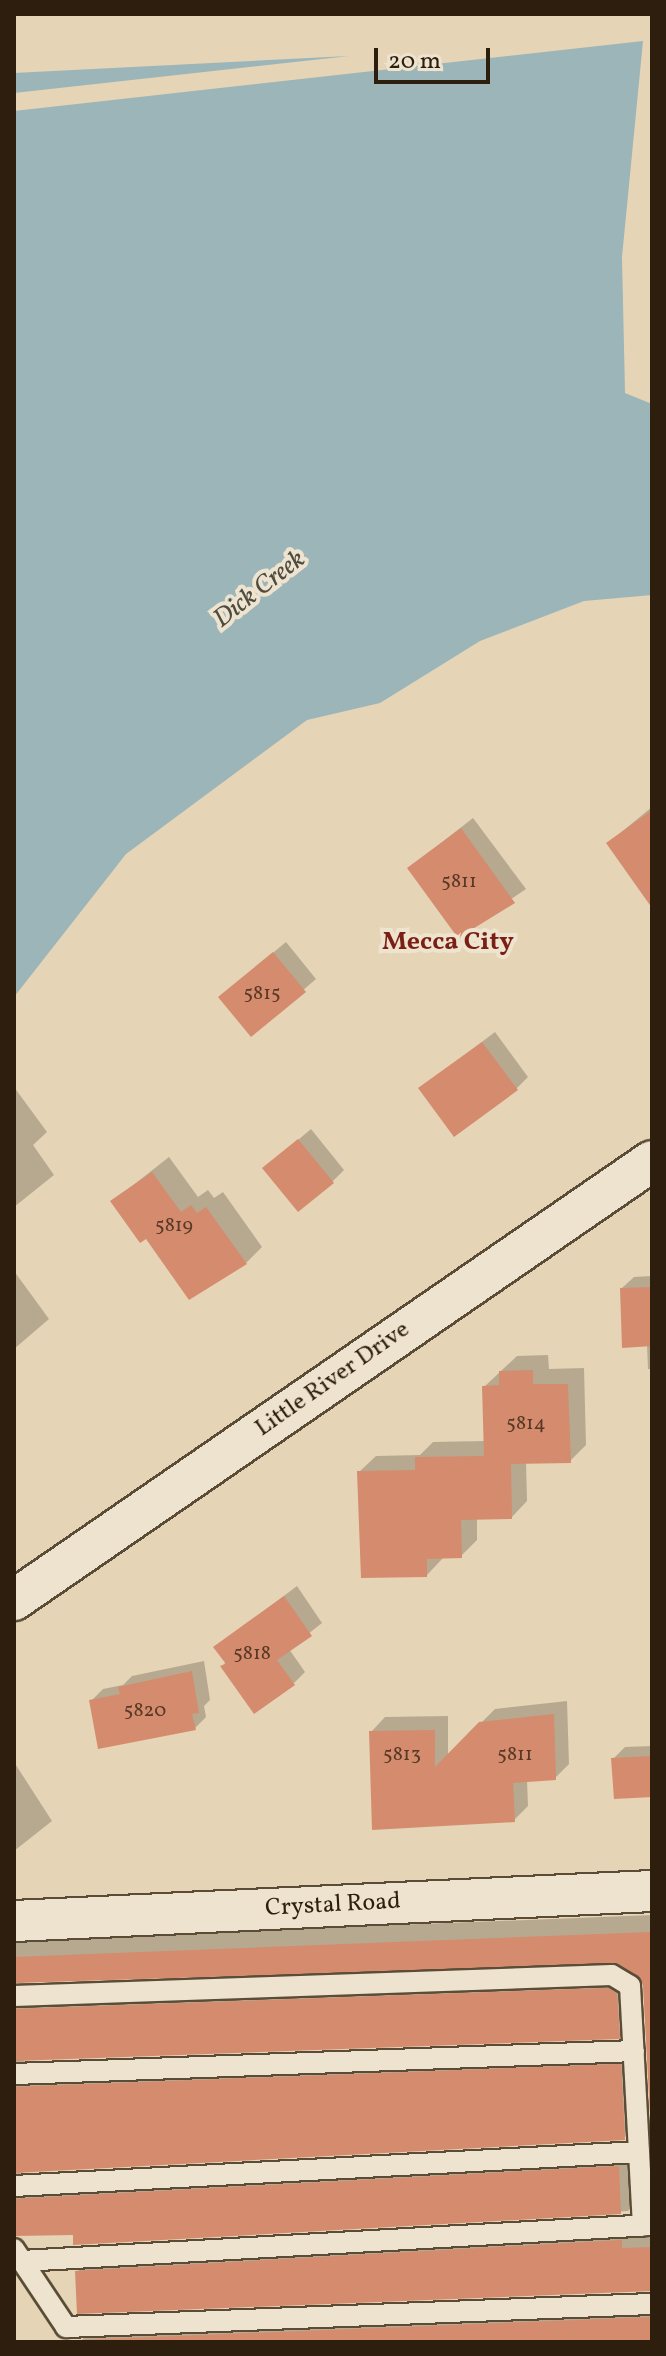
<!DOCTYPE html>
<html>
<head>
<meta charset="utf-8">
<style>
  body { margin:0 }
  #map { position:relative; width:666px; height:2356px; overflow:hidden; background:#e5d4b5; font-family:Vollkorn,serif }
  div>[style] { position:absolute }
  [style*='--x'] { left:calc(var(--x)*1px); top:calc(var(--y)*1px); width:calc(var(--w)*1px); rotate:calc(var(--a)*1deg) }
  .water>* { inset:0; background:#9bb5b9 }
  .shadow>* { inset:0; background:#0003 }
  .building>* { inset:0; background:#d58b6e }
  .roads { filter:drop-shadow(2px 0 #5b4c37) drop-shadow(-2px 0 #5b4c37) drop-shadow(0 2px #5b4c37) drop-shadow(0 -2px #5b4c37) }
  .service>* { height:20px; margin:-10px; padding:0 10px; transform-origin:10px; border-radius:10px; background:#eee3cf }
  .minor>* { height:40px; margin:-20px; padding:0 20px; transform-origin:20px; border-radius:20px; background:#eee3cf }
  span { translate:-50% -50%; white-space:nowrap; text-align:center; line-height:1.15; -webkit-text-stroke:8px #eee3cf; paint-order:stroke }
  .number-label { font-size:20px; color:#573925 }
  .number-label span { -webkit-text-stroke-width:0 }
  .street-label { font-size:24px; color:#2d1e0d }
  .water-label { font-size:26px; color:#4e4b41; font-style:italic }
  .neighbourhood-label { font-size:26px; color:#7a1f14; font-weight:700 }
  .frame { position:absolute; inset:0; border:16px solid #2d1e0d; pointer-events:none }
  .scale { position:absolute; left:374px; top:48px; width:116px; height:36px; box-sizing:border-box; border:4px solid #2d1e0d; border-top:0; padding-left:10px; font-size:24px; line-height:28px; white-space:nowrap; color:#2d1e0d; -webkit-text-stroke:6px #eee3cf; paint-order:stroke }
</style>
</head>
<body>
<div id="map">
  <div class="water">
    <i style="clip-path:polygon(643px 41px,622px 257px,625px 393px,652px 404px,652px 595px,584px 601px,480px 641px,380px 703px,307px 720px,126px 854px,14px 997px,14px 111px)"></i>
    <i style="clip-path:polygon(349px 56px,14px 93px,14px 73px)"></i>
  </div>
  <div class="shadow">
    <i style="clip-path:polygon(652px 807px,652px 905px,608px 843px)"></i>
    <i style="clip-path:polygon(473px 818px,526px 889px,459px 935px,409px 868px)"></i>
    <i style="clip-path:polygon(286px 942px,316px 979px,252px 1034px,233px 986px)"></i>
    <i style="clip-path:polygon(495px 1032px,528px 1077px,516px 1089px,421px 1088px)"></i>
    <i style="clip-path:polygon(14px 1087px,47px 1132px,33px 1145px,54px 1175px,14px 1207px)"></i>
    <i style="clip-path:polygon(311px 1129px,344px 1170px,332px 1182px,265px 1168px)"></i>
    <i style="clip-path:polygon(169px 1157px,198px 1197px,208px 1190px,214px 1198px,223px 1192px,262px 1247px,246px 1263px,146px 1236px,113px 1201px)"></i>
    <i style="clip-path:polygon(14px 1271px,49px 1319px,14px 1349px)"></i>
    <i style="clip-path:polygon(652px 1276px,652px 1369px,648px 1369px,647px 1345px,622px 1288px,634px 1277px)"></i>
    <i style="clip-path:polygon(548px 1355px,549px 1369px,584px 1368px,586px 1445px,570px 1461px,526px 1462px,527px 1501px,511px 1518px,477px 1518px,477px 1540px,461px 1556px,443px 1558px,427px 1575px,359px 1472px,376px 1456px,420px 1455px,433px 1442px,485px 1441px,484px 1387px,517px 1356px)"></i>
    <i style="clip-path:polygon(297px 1586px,322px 1623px,289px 1649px,305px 1672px,294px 1683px,222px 1666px,226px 1662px,216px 1647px)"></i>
    <i style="clip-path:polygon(204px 1661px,210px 1700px,204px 1706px,206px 1717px,195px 1728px,91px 1701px,103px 1689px,123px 1685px,132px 1676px)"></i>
    <i style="clip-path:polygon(567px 1701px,569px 1764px,555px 1778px,527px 1780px,528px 1806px,514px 1820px,371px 1732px,385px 1717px,448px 1716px,448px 1756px,495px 1709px)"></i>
    <i style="clip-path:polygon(652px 1746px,652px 1795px,613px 1759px,625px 1747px)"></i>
    <i style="clip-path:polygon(14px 1762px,52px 1821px,14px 1851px)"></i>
    <i style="clip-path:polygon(evenodd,652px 1915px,652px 2123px,643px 1979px,635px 1974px,638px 2018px,619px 2037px,22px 2059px,34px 2069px,639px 2047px,643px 2119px,624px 2138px,21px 2171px,34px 2181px,645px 2148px,647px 2193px,628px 2211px,75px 2243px,75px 2233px,14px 2235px,14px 1940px,652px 1915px,612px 1960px,629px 1970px,34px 1991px,23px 1982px,612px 1960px)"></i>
    <i style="clip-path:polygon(652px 2220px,652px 2289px,77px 2272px,95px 2253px)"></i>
    <i style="clip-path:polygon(652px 2298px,652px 2342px,80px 2342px,99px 2322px)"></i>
  </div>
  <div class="building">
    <i style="clip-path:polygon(652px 810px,652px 908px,606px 843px)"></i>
    <i style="clip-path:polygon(461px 828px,515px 903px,458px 938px,407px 868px)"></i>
    <i style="clip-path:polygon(273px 952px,306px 992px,251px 1037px,218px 997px)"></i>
    <i style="clip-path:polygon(482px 1042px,518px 1090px,454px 1137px,418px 1088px)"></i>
    <i style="clip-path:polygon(298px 1139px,334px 1183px,298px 1212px,262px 1168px)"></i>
    <i style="clip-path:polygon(152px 1172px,181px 1212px,191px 1205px,197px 1213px,206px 1207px,247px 1264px,189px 1300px,146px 1239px,140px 1243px,110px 1201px)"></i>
    <i style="clip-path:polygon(652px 1287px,652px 1346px,622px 1348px,620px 1288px)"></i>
    <i style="clip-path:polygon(533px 1370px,533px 1384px,568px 1384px,571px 1463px,511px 1464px,512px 1519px,461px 1520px,462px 1558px,427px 1559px,427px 1577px,361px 1578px,357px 1471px,415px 1470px,415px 1457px,484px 1456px,482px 1386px,499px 1385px,499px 1371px)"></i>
    <i style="clip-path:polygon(284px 1596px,312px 1636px,277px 1660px,295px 1685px,254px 1714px,220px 1666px,226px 1664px,213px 1647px)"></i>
    <i style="clip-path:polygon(192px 1671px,199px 1713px,192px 1714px,196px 1730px,98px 1749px,89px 1700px,120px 1694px,118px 1687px)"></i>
    <i style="clip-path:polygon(554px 1714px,556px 1780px,513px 1783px,515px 1822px,372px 1830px,369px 1731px,435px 1730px,435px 1767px,479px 1722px)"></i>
    <i style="clip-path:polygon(652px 1756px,652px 1797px,614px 1799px,611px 1758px)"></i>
    <i style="clip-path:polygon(651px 1932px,652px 2152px,643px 1985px,618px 1964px,14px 1983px,14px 1957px)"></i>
    <i style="clip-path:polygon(609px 1988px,617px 1994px,620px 2039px,14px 2061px,14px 2009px)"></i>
    <i style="clip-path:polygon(621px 2064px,625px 2140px,14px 2173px,14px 2087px)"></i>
    <i style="clip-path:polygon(619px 2166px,621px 2214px,73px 2245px,73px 2235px,14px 2236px,14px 2199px)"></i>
    <i style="clip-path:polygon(622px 2240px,622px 2248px,652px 2247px,652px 2291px,77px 2314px,75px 2271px)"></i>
    <i style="clip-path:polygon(652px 2317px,652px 2342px,78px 2340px)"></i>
  </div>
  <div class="roads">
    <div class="service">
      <i style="--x:14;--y:1996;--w:598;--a:-2.01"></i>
      <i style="--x:612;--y:1975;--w:21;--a:31"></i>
      <i style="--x:630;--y:1986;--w:240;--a:86.9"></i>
      <i style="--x:14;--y:2074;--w:620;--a:-2.12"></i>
      <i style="--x:14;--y:2186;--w:626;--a:-3.11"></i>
      <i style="--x:14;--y:2249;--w:94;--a:56.3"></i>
      <i style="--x:66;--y:2327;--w:586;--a:-2.25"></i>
      <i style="--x:22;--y:2261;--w:631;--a:-3.27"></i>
    </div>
    <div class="minor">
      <i style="--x:14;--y:1600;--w:774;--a:-34.53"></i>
      <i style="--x:14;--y:1921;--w:639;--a:-2.69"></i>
    </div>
  </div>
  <div class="number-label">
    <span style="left:459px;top:882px">5811</span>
    <span style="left:262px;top:994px">5815</span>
    <span style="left:174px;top:1226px">5819</span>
    <span style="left:526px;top:1424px">5814</span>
    <span style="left:252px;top:1654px">5818</span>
    <span style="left:145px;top:1711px">5820</span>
    <span style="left:402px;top:1755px">5813</span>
    <span style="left:515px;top:1755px">5811</span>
  </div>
  <div class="street-label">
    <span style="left:333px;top:1380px;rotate:-35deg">Little River Drive</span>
    <span style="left:333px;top:1906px;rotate:-3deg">Crystal Road</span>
  </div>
  <div class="water-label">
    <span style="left:260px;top:590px;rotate:-38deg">Dick Creek</span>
  </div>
  <div class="neighbourhood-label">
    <span style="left:448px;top:943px">Mecca City</span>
  </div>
  <div class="frame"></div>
  <div class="scale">20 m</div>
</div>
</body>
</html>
